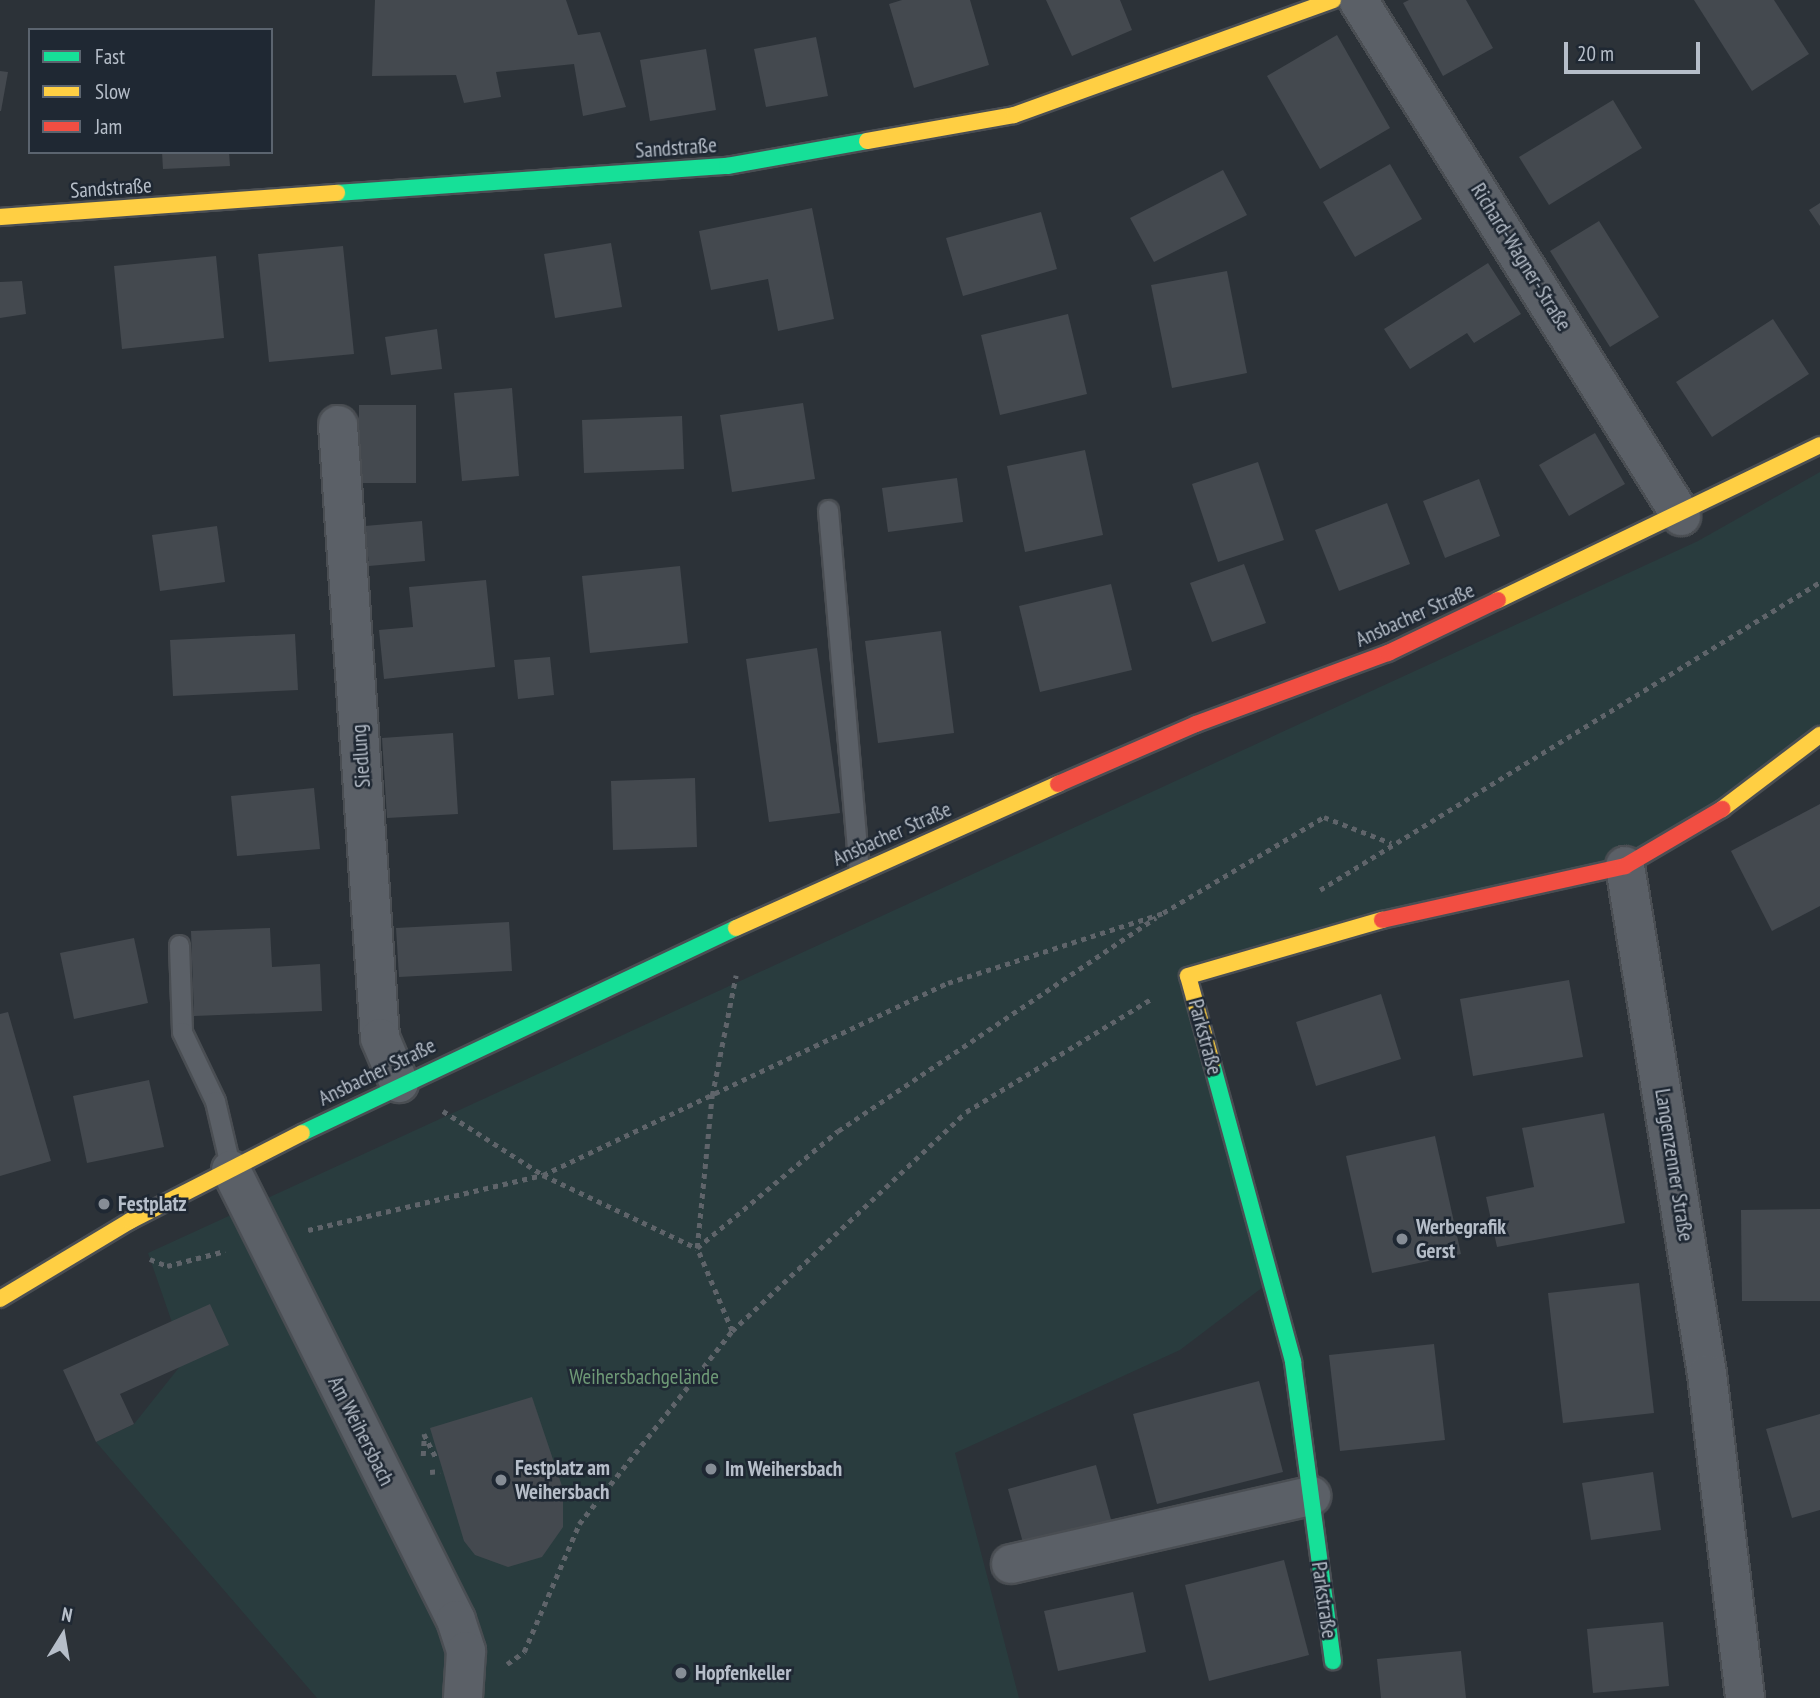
<!DOCTYPE html>
<html>
<head>
<meta charset="utf-8">
<style>
  body { margin:0 }
  #map { position:relative; width:1820px; height:1698px; overflow:hidden; background:#2c3238; font-family:"PT Sans Narrow",sans-serif }
  div>[style] { position:absolute }
  [style*='--x'] { left:calc(var(--x)*1px); top:calc(var(--y)*1px); width:calc(var(--w)*1px); rotate:calc(var(--a)*1deg) }
  .green>* { inset:0; background:#293c3e }
  .building>* { inset:0; background:#44494f }
  .path>* { height:4.5px; margin-top:-2.25px; transform-origin:0; background:repeating-linear-gradient(90deg,#5f646a 0 5px,transparent 0 10px) }
  .roads { filter:drop-shadow(2px 0 #4a4e53) drop-shadow(-2px 0 #4a4e53) drop-shadow(0 2px #4a4e53) drop-shadow(0 -2px #4a4e53) }
  .lane>* { height:19px; margin:-9.5px; padding:0 9.5px; transform-origin:9.5px; border-radius:9.5px; background:#5b6067 }
  .street>* { height:38px; margin:-19px; padding:0 19px; transform-origin:19px; border-radius:19px; background:#5b6067 }
  .fast>* { height:16px; margin:-8px; padding:0 8px; transform-origin:8px; border-radius:8px; background:#16e098 }
  .slow>* { height:16px; margin:-8px; padding:0 8px; transform-origin:8px; border-radius:8px; background:#ffcf43 }
  .jam>* { height:16px; margin:-8px; padding:0 8px; transform-origin:8px; border-radius:8px; background:#f24e42 }
  .dots>* { width:19px; height:19px; translate:-50% -50%; box-sizing:border-box; border:4px solid #1f2833; border-radius:50% }
  span { translate:-50% -50%; white-space:nowrap; text-align:center; line-height:1.15; -webkit-text-stroke:5px #1f2833; paint-order:stroke }
  .street-label { font-size:21px; color:#b6bec9 }
  .poi-label { font-size:21px; color:#b6bec9; font-weight:700 }
  .left { translate:0 -50%; text-align:left }
  .park-label { font-size:21px; color:#6e9976 }
  .legend { position:absolute; left:28px; top:28px; width:245px; height:126px; box-sizing:border-box; background:#1f2833; border:2px solid #5b646f; margin:0; padding:9px 12px; list-style:none; font-size:21px; color:#b6bec9 }
  .legend li { display:flex; align-items:center; gap:14px; height:35px }
  .legend b { width:35px; border:2px solid #5b646f }
  .north { position:absolute; left:28px; top:1600px; width:70px; height:70px; -webkit-text-stroke:5px #1f2833; paint-order:stroke; rotate:11deg; font-size:19px; font-weight:700; line-height:28px; text-align:center; color:#b6bec9 }
  .north::after { content:''; display:block; margin:auto; width:24px; height:32px; background:#b6bec9; clip-path:polygon(50% 0,100% 100%,50% 72%,0 100%) }
  .scale { position:absolute; left:1564px; top:42px; width:136px; height:32px; box-sizing:border-box; border:4px solid #b6bec9; border-top:0; padding-left:9px; font-size:21px; line-height:24px; white-space:nowrap; color:#b6bec9; -webkit-text-stroke:5px #1f2833; paint-order:stroke }
</style>
</head>
<body>
<div id="map">
  <div class="green">
    <i style="clip-path:polygon(1820px 472px,1820px 735px,1625px 866px,1188px 976px,1271px 1281px,1180px 1350px,955px 1453px,1019px 1698px,317px 1698px,96px 1442px,134px 1424px,185px 1360px,148px 1253px,1698px 541px)"></i>
  </div>
  <div class="building">
    <i style="clip-path:polygon(375px 0,566px 0,578px 35px,600px 32px,626px 107px,583px 116px,574px 64px,496px 72px,501px 97px,464px 103px,456px 75px,372px 76px)"></i>
    <i style="clip-path:polygon(902px 0,970px 0,989px 65px,914px 88px,889px 4px)"></i>
    <i style="clip-path:polygon(1046px 0,1120px 0,1132px 30px,1072px 56px)"></i>
    <i style="clip-path:polygon(1409px 0,1466px 0,1493px 48px,1443px 76px,1403px 3px)"></i>
    <i style="clip-path:polygon(1694px 0,1774px 0,1809px 54px,1752px 91px)"></i>
    <i style="clip-path:polygon(1337px 35px,1390px 128px,1320px 169px,1267px 76px)"></i>
    <i style="clip-path:polygon(816px 37px,828px 96px,766px 107px,754px 49px)"></i>
    <i style="clip-path:polygon(706px 49px,716px 110px,650px 121px,640px 60px)"></i>
    <i style="clip-path:polygon(0 71px,8px 72px,1px 111px,0 111px)"></i>
    <i style="clip-path:polygon(1613px 100px,1642px 148px,1549px 205px,1519px 157px)"></i>
    <i style="clip-path:polygon(162px 152px,229px 152px,230px 166px,163px 169px)"></i>
    <i style="clip-path:polygon(1390px 164px,1422px 219px,1355px 257px,1323px 202px)"></i>
    <i style="clip-path:polygon(1223px 170px,1247px 215px,1154px 262px,1130px 218px)"></i>
    <i style="clip-path:polygon(1820px 203px,1820px 226px,1809px 210px)"></i>
    <i style="clip-path:polygon(812px 208px,834px 319px,778px 331px,768px 279px,711px 290px,699px 231px)"></i>
    <i style="clip-path:polygon(1041px 212px,1057px 269px,963px 296px,946px 238px)"></i>
    <i style="clip-path:polygon(1599px 221px,1659px 317px,1610px 347px,1550px 251px)"></i>
    <i style="clip-path:polygon(611px 243px,622px 307px,555px 318px,544px 254px)"></i>
    <i style="clip-path:polygon(343px 246px,354px 354px,269px 362px,258px 254px)"></i>
    <i style="clip-path:polygon(216px 256px,224px 338px,122px 349px,114px 266px)"></i>
    <i style="clip-path:polygon(1488px 263px,1521px 314px,1474px 343px,1467px 333px,1410px 369px,1384px 329px)"></i>
    <i style="clip-path:polygon(1227px 271px,1247px 373px,1172px 388px,1151px 285px)"></i>
    <i style="clip-path:polygon(22px 281px,26px 314px,0 318px,0 282px)"></i>
    <i style="clip-path:polygon(1068px 314px,1087px 394px,1000px 415px,981px 335px)"></i>
    <i style="clip-path:polygon(1773px 319px,1809px 374px,1712px 437px,1676px 382px)"></i>
    <i style="clip-path:polygon(437px 329px,442px 369px,391px 375px,385px 337px)"></i>
    <i style="clip-path:polygon(512px 388px,519px 476px,462px 481px,454px 393px)"></i>
    <i style="clip-path:polygon(803px 403px,815px 479px,732px 492px,720px 415px)"></i>
    <i style="clip-path:polygon(359px 405px,416px 405px,416px 483px,359px 483px)"></i>
    <i style="clip-path:polygon(682px 416px,684px 469px,584px 473px,582px 420px)"></i>
    <i style="clip-path:polygon(1595px 433px,1625px 484px,1569px 516px,1539px 465px)"></i>
    <i style="clip-path:polygon(1085px 450px,1103px 535px,1025px 552px,1007px 466px)"></i>
    <i style="clip-path:polygon(1258px 462px,1284px 540px,1218px 562px,1192px 484px)"></i>
    <i style="clip-path:polygon(957px 478px,963px 522px,888px 532px,882px 488px)"></i>
    <i style="clip-path:polygon(1479px 479px,1500px 536px,1445px 558px,1423px 501px)"></i>
    <i style="clip-path:polygon(1387px 503px,1410px 564px,1339px 591px,1315px 530px)"></i>
    <i style="clip-path:polygon(422px 521px,425px 561px,369px 566px,365px 526px)"></i>
    <i style="clip-path:polygon(217px 526px,225px 582px,160px 591px,152px 535px)"></i>
    <i style="clip-path:polygon(1244px 564px,1266px 623px,1212px 642px,1190px 583px)"></i>
    <i style="clip-path:polygon(680px 566px,688px 643px,590px 653px,582px 576px)"></i>
    <i style="clip-path:polygon(486px 580px,495px 667px,384px 679px,379px 630px,413px 627px,409px 587px)"></i>
    <i style="clip-path:polygon(1111px 584px,1132px 670px,1040px 692px,1019px 606px)"></i>
    <i style="clip-path:polygon(941px 631px,954px 733px,878px 743px,865px 641px)"></i>
    <i style="clip-path:polygon(295px 634px,298px 690px,173px 696px,170px 640px)"></i>
    <i style="clip-path:polygon(817px 648px,840px 813px,769px 822px,746px 659px)"></i>
    <i style="clip-path:polygon(550px 657px,554px 695px,518px 699px,514px 660px)"></i>
    <i style="clip-path:polygon(453px 733px,458px 814px,387px 818px,382px 738px)"></i>
    <i style="clip-path:polygon(695px 778px,697px 847px,613px 850px,611px 781px)"></i>
    <i style="clip-path:polygon(314px 788px,320px 849px,237px 856px,231px 796px)"></i>
    <i style="clip-path:polygon(1820px 804px,1820px 906px,1772px 931px,1731px 851px)"></i>
    <i style="clip-path:polygon(509px 922px,512px 971px,399px 977px,396px 928px)"></i>
    <i style="clip-path:polygon(270px 928px,272px 967px,320px 964px,322px 1011px,194px 1016px,191px 931px)"></i>
    <i style="clip-path:polygon(134px 938px,148px 1003px,74px 1019px,60px 953px)"></i>
    <i style="clip-path:polygon(1569px 980px,1583px 1057px,1473px 1076px,1460px 999px)"></i>
    <i style="clip-path:polygon(1381px 994px,1401px 1059px,1316px 1086px,1296px 1022px)"></i>
    <i style="clip-path:polygon(8px 1012px,51px 1161px,0 1176px,0 1014px)"></i>
    <i style="clip-path:polygon(149px 1080px,164px 1147px,87px 1163px,73px 1096px)"></i>
    <i style="clip-path:polygon(1604px 1113px,1625px 1223px,1497px 1247px,1486px 1197px,1534px 1187px,1522px 1128px)"></i>
    <i style="clip-path:polygon(1435px 1136px,1461px 1254px,1372px 1273px,1346px 1156px)"></i>
    <i style="clip-path:polygon(1820px 1209px,1820px 1301px,1742px 1301px,1741px 1210px)"></i>
    <i style="clip-path:polygon(1639px 1283px,1654px 1413px,1563px 1423px,1548px 1293px)"></i>
    <i style="clip-path:polygon(210px 1304px,229px 1345px,120px 1394px,134px 1424px,96px 1442px,63px 1370px)"></i>
    <i style="clip-path:polygon(1434px 1344px,1445px 1440px,1340px 1451px,1329px 1355px)"></i>
    <i style="clip-path:polygon(1259px 1381px,1283px 1472px,1157px 1504px,1133px 1414px)"></i>
    <i style="clip-path:polygon(532px 1397px,563px 1489px,563px 1527px,542px 1557px,508px 1567px,475px 1555px,464px 1541px,430px 1428px)"></i>
    <i style="clip-path:polygon(1820px 1414px,1820px 1510px,1792px 1518px,1766px 1429px)"></i>
    <i style="clip-path:polygon(1096px 1465px,1115px 1534px,1027px 1557px,1008px 1489px)"></i>
    <i style="clip-path:polygon(1653px 1472px,1661px 1530px,1591px 1540px,1582px 1483px)"></i>
    <i style="clip-path:polygon(1284px 1560px,1309px 1655px,1209px 1681px,1185px 1585px)"></i>
    <i style="clip-path:polygon(1133px 1592px,1146px 1652px,1058px 1671px,1044px 1611px)"></i>
    <i style="clip-path:polygon(1663px 1622px,1669px 1686px,1593px 1693px,1587px 1629px)"></i>
    <i style="clip-path:polygon(1461px 1651px,1466px 1698px,1381px 1698px,1377px 1659px)"></i>
  </div>
  <div class="path">
    <i style="--x:1320;--y:890;--w:587;--a:-31.63"></i>
    <i style="--x:443;--y:1111;--w:119;--a:32.6"></i>
    <i style="--x:543;--y:1175;--w:170;--a:25.4"></i>
    <i style="--x:308;--y:1230;--w:241;--a:-13.2"></i>
    <i style="--x:543;--y:1175;--w:448;--a:-25.4"></i>
    <i style="--x:948;--y:983;--w:226;--a:-18"></i>
    <i style="--x:1163;--y:913;--w:187;--a:-30.8"></i>
    <i style="--x:1324;--y:817;--w:72;--a:21.2"></i>
    <i style="--x:697;--y:1248;--w:183;--a:-39.7"></i>
    <i style="--x:838;--y:1131;--w:383;--a:-33.9"></i>
    <i style="--x:150;--y:1259;--w:18;--a:22"></i>
    <i style="--x:167;--y:1266;--w:60;--a:-14.5"></i>
    <i style="--x:732;--y:1331;--w:90;--a:-112.9"></i>
    <i style="--x:697;--y:1248;--w:153;--a:-84.4"></i>
    <i style="--x:712;--y:1096;--w:123;--a:-78.8"></i>
    <i style="--x:423;--y:1456;--w:22;--a:-87"></i>
    <i style="--x:424;--y:1434;--w:28;--a:63"></i>
    <i style="--x:430;--y:1472;--w:10;--a:-6"></i>
    <i style="--x:507;--y:1664;--w:21;--a:-35"></i>
    <i style="--x:524;--y:1652;--w:139;--a:-66.7"></i>
    <i style="--x:579;--y:1524;--w:246;--a:-51.6"></i>
    <i style="--x:732;--y:1331;--w:320;--a:-43.1"></i>
    <i style="--x:966;--y:1112;--w:217;--a:-31.4"></i>
  </div>
  <div class="roads">
    <div class="lane">
      <i style="--x:828;--y:510;--w:362;--a:85.1"></i>
      <i style="--x:179;--y:945;--w:87;--a:88"></i>
      <i style="--x:182;--y:1032;--w:76;--a:64.4"></i>
      <i style="--x:215;--y:1101;--w:71;--a:76.9"></i>
    </div>
    <div class="street">
      <i style="--x:1358;--y:0;--w:609;--a:57.95"></i>
      <i style="--x:338;--y:425;--w:614;--a:86.08"></i>
      <i style="--x:380;--y:1038;--w:49;--a:67.1"></i>
      <i style="--x:1625;--y:866;--w:515;--a:80.83"></i>
      <i style="--x:1707;--y:1374;--w:326;--a:83.3"></i>
      <i style="--x:231;--y:1170;--w:503;--a:63.43"></i>
      <i style="--x:456;--y:1620;--w:33;--a:72"></i>
      <i style="--x:466;--y:1651;--w:47;--a:93.7"></i>
      <i style="--x:1011;--y:1564;--w:308;--a:-12.8"></i>
    </div>
    <div class="fast">
      <i style="--x:337;--y:193;--w:391;--a:-4"></i>
      <i style="--x:727;--y:166;--w:142;--a:-10.1"></i>
      <i style="--x:1212;--y:1063;--w:310;--a:74.8"></i>
      <i style="--x:1293;--y:1362;--w:302;--a:82.4"></i>
      <i style="--x:302;--y:1133;--w:480;--a:-25.3"></i>
    </div>
    <div class="slow">
      <i style="--x:867;--y:141;--w:149;--a:-10"></i>
      <i style="--x:1014;--y:115;--w:339;--a:-19.8"></i>
      <i style="--x:0;--y:217;--w:338;--a:-4.1"></i>
      <i style="--x:1498;--y:600;--w:357;--a:-25.7"></i>
      <i style="--x:1722;--y:809;--w:123;--a:-37.1"></i>
      <i style="--x:736;--y:928;--w:353;--a:-24.1"></i>
      <i style="--x:1212;--y:1063;--w:90;--a:-105.4"></i>
      <i style="--x:1188;--y:976;--w:202;--a:-16.1"></i>
      <i style="--x:0;--y:1299;--w:152;--a:-31"></i>
      <i style="--x:130;--y:1221;--w:193;--a:-27.1"></i>
    </div>
    <div class="jam">
      <i style="--x:1058;--y:784;--w:150;--a:-23.5"></i>
      <i style="--x:1196;--y:724;--w:205;--a:-20.3"></i>
      <i style="--x:1388;--y:653;--w:122;--a:-25.7"></i>
      <i style="--x:1382;--y:920;--w:249;--a:-12.5"></i>
      <i style="--x:1625;--y:866;--w:113;--a:-30.4"></i>
    </div>
  </div>
  <div class="dots">
    <i style="left:104px;top:1204px;background:#868d96"></i>
    <i style="left:1402px;top:1239px;background:#868d96"></i>
    <i style="left:711px;top:1469px;background:#868d96"></i>
    <i style="left:501px;top:1480px;background:#868d96"></i>
    <i style="left:681px;top:1673px;background:#868d96"></i>
  </div>
  <div class="street-label">
    <span style="left:676px;top:148px;rotate:-4deg">Sandstraße</span>
    <span style="left:111px;top:188px;rotate:-4deg">Sandstraße</span>
    <span style="left:1521px;top:257px;rotate:58deg">Richard-Wagner-Straße</span>
    <span style="left:1415px;top:615px;rotate:-24deg">Ansbacher Straße</span>
    <span style="left:361px;top:756px;rotate:-94deg">Siedlung</span>
    <span style="left:892px;top:834px;rotate:-24deg">Ansbacher Straße</span>
    <span style="left:1205px;top:1037px;rotate:75deg">Parkstraße</span>
    <span style="left:377px;top:1072px;rotate:-26deg">Ansbacher Straße</span>
    <span style="left:1674px;top:1165px;rotate:81deg">Langenzenner Straße</span>
    <span style="left:361px;top:1431px;rotate:63deg">Am Weihersbach</span>
    <span style="left:1324px;top:1600px;rotate:82deg">Parkstraße</span>
  </div>
  <div class="poi-label">
    <span class="left" style="left:118px;top:1204px">Festplatz</span>
    <span class="left" style="left:1416px;top:1239px">Werbegrafik<br>Gerst</span>
    <span class="left" style="left:515px;top:1480px">Festplatz am<br>Weihersbach</span>
    <span class="left" style="left:725px;top:1469px">Im Weihersbach</span>
    <span class="left" style="left:695px;top:1673px">Hopfenkeller</span>
  </div>
  <div class="park-label">
    <span style="left:644px;top:1377px">Weihersbachgelände</span>
  </div>
  <ul class="legend">
  <li><b style="height:9px;background:#16e098"></b>Fast</li>
  <li><b style="height:9px;background:#ffcf43"></b>Slow</li>
  <li><b style="height:9px;background:#f24e42"></b>Jam</li>
  </ul>
  <div class="north">N</div>
  <div class="scale">20 m</div>
</div>
</body>
</html>
